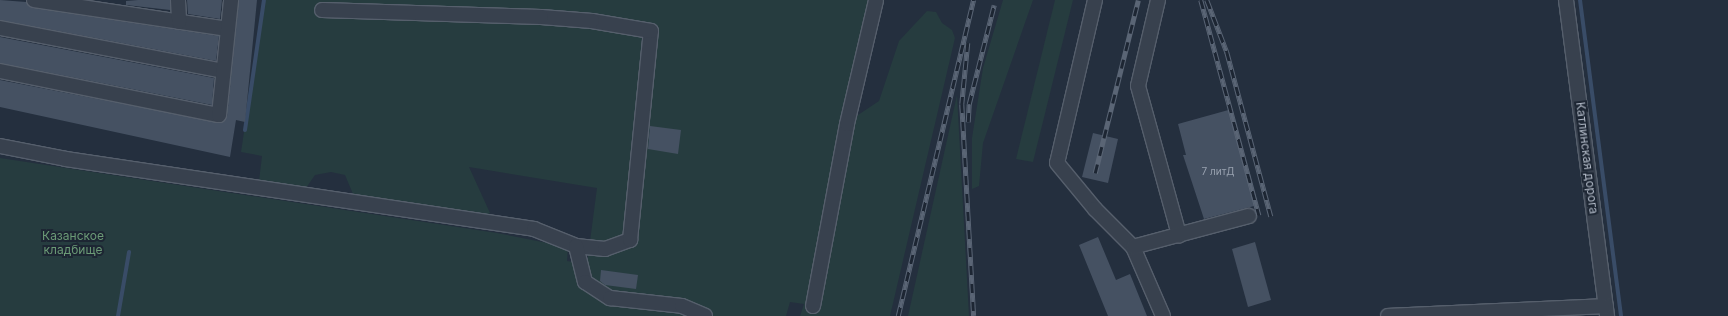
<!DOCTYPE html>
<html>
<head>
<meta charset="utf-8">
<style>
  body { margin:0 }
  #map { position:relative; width:1728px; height:316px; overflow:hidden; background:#242f3e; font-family:Inter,sans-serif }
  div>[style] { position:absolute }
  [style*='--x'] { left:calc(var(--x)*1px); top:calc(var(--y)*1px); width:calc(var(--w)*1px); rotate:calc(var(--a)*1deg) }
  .green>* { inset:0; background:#263c3f }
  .stream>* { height:4px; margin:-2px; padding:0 2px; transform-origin:2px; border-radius:2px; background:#394c67 }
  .building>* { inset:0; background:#455162 }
  .roads { filter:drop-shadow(1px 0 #565f6c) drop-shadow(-1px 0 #565f6c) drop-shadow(0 1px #565f6c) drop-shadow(0 -1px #565f6c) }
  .minor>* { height:14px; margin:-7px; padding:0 7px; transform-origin:7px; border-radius:7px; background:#38414e }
  .rail>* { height:4.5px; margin-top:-2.25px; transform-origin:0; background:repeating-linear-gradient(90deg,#1d2633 0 9px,#5a6575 0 18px); box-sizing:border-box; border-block:1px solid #5a6575 }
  span { translate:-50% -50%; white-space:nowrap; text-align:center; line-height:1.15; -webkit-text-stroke:4px #1d2633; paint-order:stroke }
  .number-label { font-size:10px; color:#98a1af }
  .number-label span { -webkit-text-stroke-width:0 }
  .street-label { font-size:12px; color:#b4bcc9 }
  .park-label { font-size:12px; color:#6b9a76 }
</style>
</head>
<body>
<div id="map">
  <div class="green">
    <i style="clip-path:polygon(264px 0,870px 0,846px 131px,858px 115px,879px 101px,899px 41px,927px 11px,936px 12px,942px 23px,952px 30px,955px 38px,890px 316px,800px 316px,804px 304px,790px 302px,786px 316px,0 316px,0 158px,497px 233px,568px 247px,567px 261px,587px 264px,597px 188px,469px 167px,490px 213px,485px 216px,353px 194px,345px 175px,331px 172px,315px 175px,306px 188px,259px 181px,262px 156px,241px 152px)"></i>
    <i style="clip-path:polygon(1003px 0,1033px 0,983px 143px,979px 186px,972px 189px,972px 138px,983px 68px)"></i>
    <i style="clip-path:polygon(1055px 0,1073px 0,1033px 162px,1016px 159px)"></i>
    <i style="clip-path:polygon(957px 95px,969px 316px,908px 316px)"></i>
  </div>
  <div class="stream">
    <i style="--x:1580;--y:0;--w:319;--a:82.6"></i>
    <i style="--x:245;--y:130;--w:131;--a:-81.7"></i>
    <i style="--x:118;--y:316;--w:65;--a:-80.2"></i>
  </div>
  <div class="building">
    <i style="clip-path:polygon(0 0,26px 2px,33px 8px,219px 36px,216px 61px,0 20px)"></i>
    <i style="clip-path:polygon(138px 0,170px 0,170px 10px,126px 5px,126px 1px)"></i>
    <i style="clip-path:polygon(187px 0,222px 0,220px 19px,188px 14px)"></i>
    <i style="clip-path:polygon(239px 0,257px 0,245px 122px,236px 120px,230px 157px,0 107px,0 80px,222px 123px,227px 116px)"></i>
    <i style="clip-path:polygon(0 37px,214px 78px,212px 105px,0 63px)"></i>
    <i style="clip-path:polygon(1232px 109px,1258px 205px,1204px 219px,1183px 155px,1186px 155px,1178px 124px)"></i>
    <i style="clip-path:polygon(650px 126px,681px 130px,678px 154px,648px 149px)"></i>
    <i style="clip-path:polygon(1093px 133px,1118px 139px,1108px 183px,1082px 177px)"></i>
    <i style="clip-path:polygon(1098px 237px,1116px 280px,1130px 274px,1147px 316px,1108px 316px,1079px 245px)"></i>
    <i style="clip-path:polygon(1255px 242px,1271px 300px,1248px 307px,1232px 249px)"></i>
    <i style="clip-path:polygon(601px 270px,638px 275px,636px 289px,605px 285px,600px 281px)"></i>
  </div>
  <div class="roads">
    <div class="minor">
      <i style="--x:34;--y:0;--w:196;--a:8.5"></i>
      <i style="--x:178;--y:0;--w:22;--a:87"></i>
      <i style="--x:1095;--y:0;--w:167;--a:103.1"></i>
      <i style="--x:1057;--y:163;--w:60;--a:50.4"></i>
      <i style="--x:1095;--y:209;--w:54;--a:45"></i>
      <i style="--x:1133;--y:247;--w:75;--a:66.5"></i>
      <i style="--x:1158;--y:0;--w:88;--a:103.1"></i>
      <i style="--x:1138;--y:86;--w:155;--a:74.6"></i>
      <i style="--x:1566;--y:0;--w:319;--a:82.6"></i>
      <i style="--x:0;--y:28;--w:227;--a:10.9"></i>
      <i style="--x:0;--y:71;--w:223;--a:11.4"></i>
      <i style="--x:219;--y:115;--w:116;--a:-84"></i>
      <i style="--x:0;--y:146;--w:67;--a:11.1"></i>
      <i style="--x:66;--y:159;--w:473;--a:8.5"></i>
      <i style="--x:534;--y:229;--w:45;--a:22"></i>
      <i style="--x:576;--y:246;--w:29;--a:6"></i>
      <i style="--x:605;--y:249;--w:27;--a:-20"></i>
      <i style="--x:630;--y:240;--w:210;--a:-84.3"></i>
      <i style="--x:651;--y:31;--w:60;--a:-170.4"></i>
      <i style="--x:592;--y:21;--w:51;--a:-175.5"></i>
      <i style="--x:541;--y:17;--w:219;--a:-178.2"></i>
      <i style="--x:576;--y:246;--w:37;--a:76"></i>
      <i style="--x:585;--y:282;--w:30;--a:33"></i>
      <i style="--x:610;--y:298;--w:72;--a:6.3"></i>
      <i style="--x:682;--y:306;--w:25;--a:23"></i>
      <i style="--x:1133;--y:247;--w:120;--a:-15"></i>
      <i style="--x:813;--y:306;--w:185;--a:-79.4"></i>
      <i style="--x:847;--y:124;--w:127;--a:-76.8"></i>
      <i style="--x:1388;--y:316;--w:218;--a:-2.6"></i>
    </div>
  </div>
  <div class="rail">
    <i style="--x:1201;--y:0;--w:223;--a:74.9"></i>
    <i style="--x:1207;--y:0;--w:56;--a:69"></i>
    <i style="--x:1227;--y:52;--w:170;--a:75"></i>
    <i style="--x:968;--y:43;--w:61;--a:95.6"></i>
    <i style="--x:962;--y:104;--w:212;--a:86.8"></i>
    <i style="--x:968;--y:122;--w:18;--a:-87"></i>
    <i style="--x:969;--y:104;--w:102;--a:-75.8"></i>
    <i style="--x:1095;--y:173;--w:178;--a:-76"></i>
    <i style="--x:898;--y:316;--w:325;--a:-76.6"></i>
  </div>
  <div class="number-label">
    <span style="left:1218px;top:172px">7 литД</span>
  </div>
  <div class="street-label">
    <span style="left:1587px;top:158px;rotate:83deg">Катлинская дорога</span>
  </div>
  <div class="park-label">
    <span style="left:73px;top:243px">Казанское<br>кладбище</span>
  </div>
</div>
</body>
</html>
